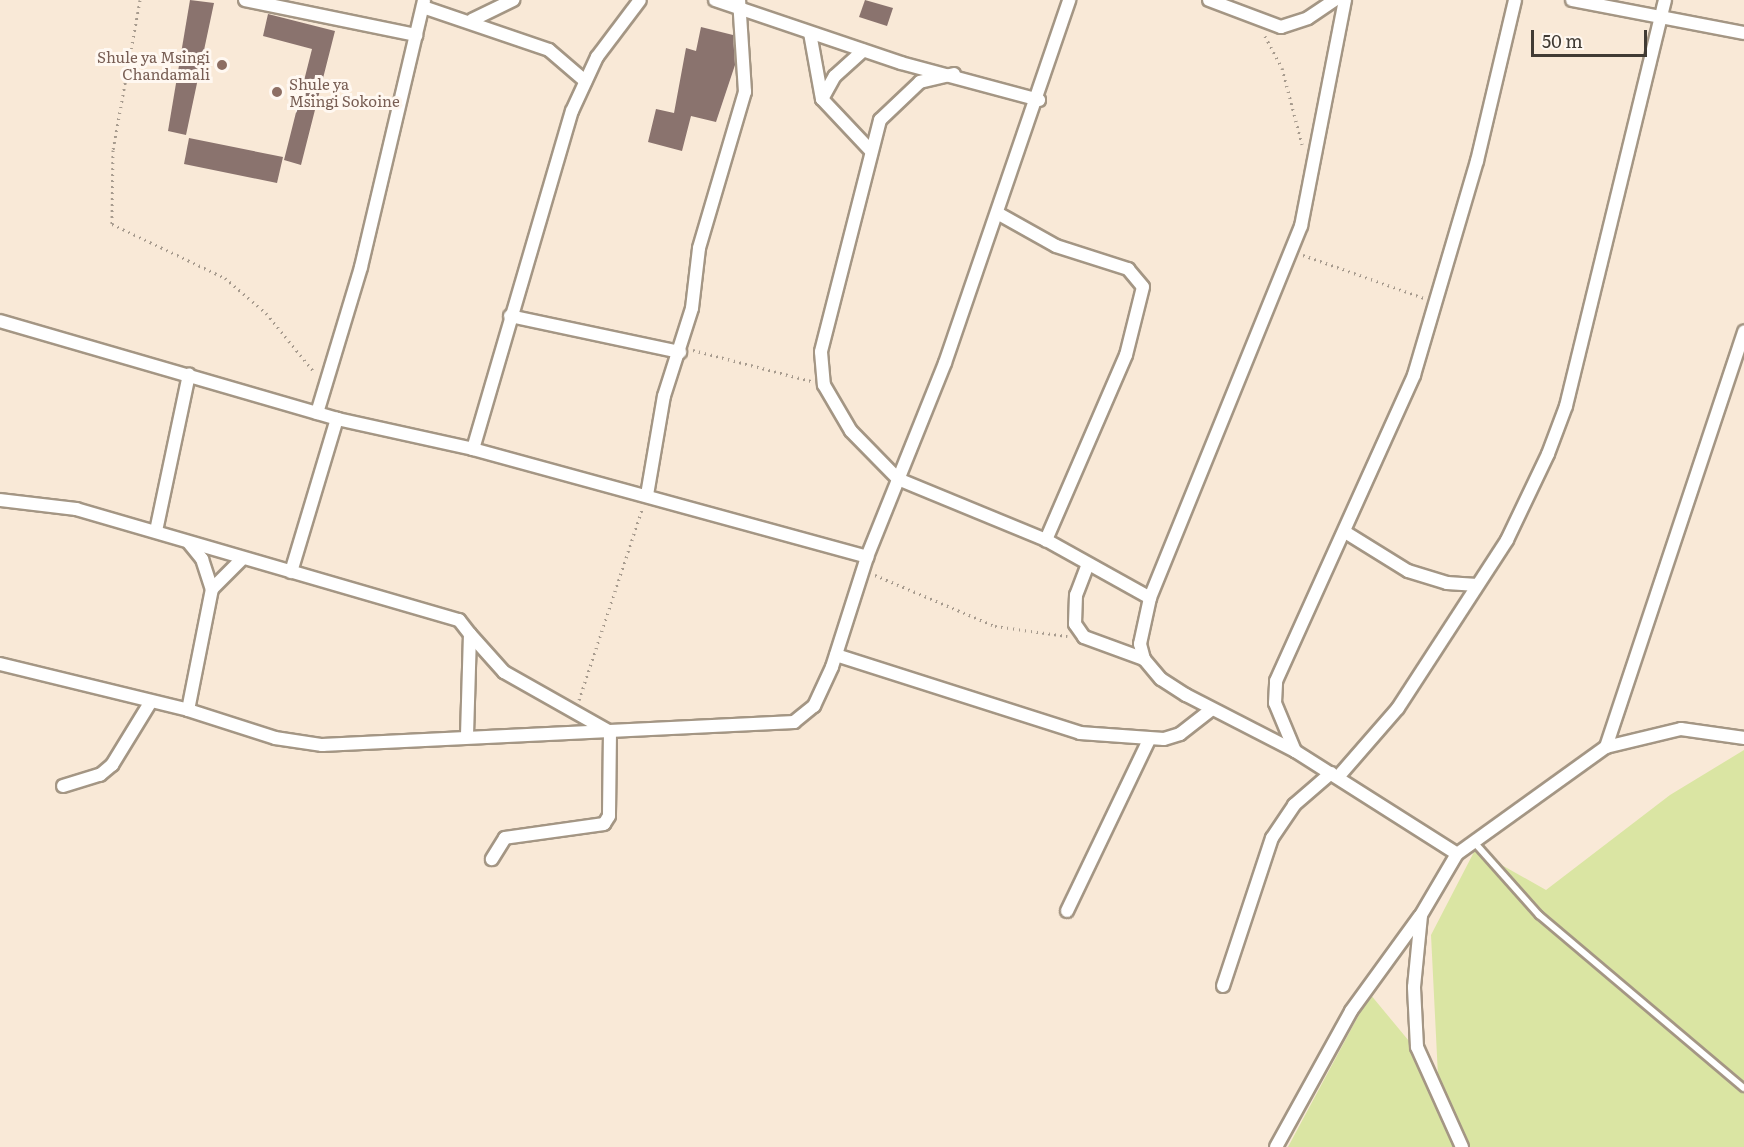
<!DOCTYPE html>
<html>
<head>
<meta charset="utf-8">
<style>
  body { margin:0 }
  #map { position:relative; width:1744px; height:1147px; overflow:hidden; background:#f9e9d7; font-family:Literata,serif }
  div>[style] { position:absolute }
  [style*='--x'] { left:calc(var(--x)*1px); top:calc(var(--y)*1px); width:calc(var(--w)*1px); rotate:calc(var(--a)*1deg) }
  .green>* { inset:0; background:#dae5a3 }
  .building>* { inset:0; background:#8a736e }
  .path>* { height:3px; margin-top:-1.5px; transform-origin:0; background:repeating-linear-gradient(90deg,#a79b8e 0 1.5px,transparent 0 6px) }
  .roads { filter:drop-shadow(2px 0 #a49684) drop-shadow(-2px 0 #a49684) drop-shadow(0 2px #a49684) drop-shadow(0 -2px #a49684) }
  .lane>* { height:6px; margin:-3px; padding:0 3px; transform-origin:3px; border-radius:3px; background:#fff }
  .street>* { height:12px; margin:-6px; padding:0 6px; transform-origin:6px; border-radius:6px; background:#fff }
  .dots>* { width:16px; height:16px; translate:-50% -50%; box-sizing:border-box; border:3px solid #fff8f1; border-radius:50% }
  span { translate:-50% -50%; white-space:nowrap; text-align:center; line-height:1.15; -webkit-text-stroke:6px #fff8f1; paint-order:stroke }
  .education-label { font-size:15px; color:#785e54 }
  .right { translate:-100% -50%; text-align:right }
  .left { translate:0 -50%; text-align:left }
  .scale { position:absolute; left:1531px; top:30px; width:116px; height:27px; box-sizing:border-box; border:3px solid #413b34; border-top:0; padding-left:8px; font-size:18px; line-height:21px; white-space:nowrap; color:#413b34; -webkit-text-stroke:4px #fff8f1; paint-order:stroke }
</style>
</head>
<body>
<div id="map">
  <div class="green">
    <i style="clip-path:polygon(1744px 750px,1744px 1147px,1288px 1147px,1370px 994px,1438px 1076px,1431px 935px,1475px 850px,1546px 890px,1670px 795px)"></i>
  </div>
  <div class="building">
    <i style="clip-path:polygon(190px 0,214px 3px,186px 135px,168px 131px)"></i>
    <i style="clip-path:polygon(865px 0,893px 8px,887px 26px,859px 17px)"></i>
    <i style="clip-path:polygon(268px 14px,335px 31px,301px 165px,284px 160px,312px 49px,263px 36px)"></i>
    <i style="clip-path:polygon(701px 27px,733px 35px,735px 65px,716px 122px,691px 116px,682px 151px,648px 142px,656px 109px,674px 113px,686px 48px,696px 51px)"></i>
    <i style="clip-path:polygon(189px 138px,283px 157px,277px 183px,184px 164px)"></i>
  </div>
  <div class="path">
    <i style="--x:140;--y:0;--w:152;--a:100.2"></i>
    <i style="--x:113;--y:150;--w:74;--a:90.8"></i>
    <i style="--x:112;--y:224;--w:125;--a:25.5"></i>
    <i style="--x:225;--y:278;--w:54;--a:40.5"></i>
    <i style="--x:266;--y:313;--w:77;--a:50.8"></i>
    <i style="--x:1265;--y:36;--w:36;--a:62"></i>
    <i style="--x:1282;--y:68;--w:79;--a:75.3"></i>
    <i style="--x:1303;--y:255;--w:128;--a:19.6"></i>
    <i style="--x:693;--y:350;--w:122;--a:14.7"></i>
    <i style="--x:875;--y:575;--w:130;--a:23"></i>
    <i style="--x:995;--y:626;--w:73;--a:7.9"></i>
    <i style="--x:579;--y:700;--w:200;--a:-71.7"></i>
  </div>
  <div class="roads">
    <div class="lane">
      <i style="--x:1474;--y:842;--w:98;--a:48.3"></i>
      <i style="--x:1539;--y:915;--w:268;--a:40.2"></i>
    </div>
    <div class="street">
      <i style="--x:245;--y:0;--w:175;--a:11.6"></i>
      <i style="--x:715;--y:0;--w:196;--a:18.7"></i>
      <i style="--x:901;--y:63;--w:143;--a:15"></i>
      <i style="--x:1209;--y:0;--w:77;--a:20.6"></i>
      <i style="--x:1281;--y:27;--w:28;--a:-18"></i>
      <i style="--x:1308;--y:18;--w:32;--a:-34"></i>
      <i style="--x:1345;--y:0;--w:230;--a:101"></i>
      <i style="--x:1301;--y:226;--w:401;--a:112.1"></i>
      <i style="--x:1150;--y:598;--w:47;--a:102.3"></i>
      <i style="--x:1140;--y:644;--w:16;--a:75"></i>
      <i style="--x:1144;--y:659;--w:26;--a:50"></i>
      <i style="--x:1161;--y:679;--w:30;--a:33"></i>
      <i style="--x:1186;--y:695;--w:123;--a:27.2"></i>
      <i style="--x:1295;--y:751;--w:192;--a:32.4"></i>
      <i style="--x:1572;--y:0;--w:175;--a:10.9"></i>
      <i style="--x:423;--y:7;--w:133;--a:18.8"></i>
      <i style="--x:549;--y:50;--w:48;--a:40.7"></i>
      <i style="--x:472;--y:20;--w:46;--a:-26"></i>
      <i style="--x:810;--y:33;--w:67;--a:79.7"></i>
      <i style="--x:822;--y:99;--w:70;--a:46.7"></i>
      <i style="--x:954;--y:74;--w:35;--a:167"></i>
      <i style="--x:920;--y:82;--w:55;--a:136.5"></i>
      <i style="--x:880;--y:120;--w:239;--a:104.3"></i>
      <i style="--x:821;--y:352;--w:33;--a:85"></i>
      <i style="--x:824;--y:385;--w:53;--a:59.6"></i>
      <i style="--x:851;--y:431;--w:67;--a:45.6"></i>
      <i style="--x:898;--y:479;--w:160;--a:22.4"></i>
      <i style="--x:1046;--y:540;--w:119;--a:29.1"></i>
      <i style="--x:822;--y:99;--w:26;--a:-61"></i>
      <i style="--x:835;--y:76;--w:38;--a:-42"></i>
      <i style="--x:999;--y:214;--w:65;--a:29.3"></i>
      <i style="--x:1056;--y:246;--w:76;--a:17.7"></i>
      <i style="--x:1128;--y:269;--w:23;--a:50"></i>
      <i style="--x:1143;--y:287;--w:70;--a:104"></i>
      <i style="--x:1126;--y:355;--w:202;--a:113.4"></i>
      <i style="--x:510;--y:316;--w:174;--a:12"></i>
      <i style="--x:0;--y:321;--w:351;--a:16.2"></i>
      <i style="--x:337;--y:419;--w:139;--a:12.4"></i>
      <i style="--x:473;--y:449;--w:409;--a:15.3"></i>
      <i style="--x:317;--y:413;--w:152;--a:-73.2"></i>
      <i style="--x:361;--y:267;--w:274;--a:-76.7"></i>
      <i style="--x:473;--y:449;--w:352;--a:-73.7"></i>
      <i style="--x:572;--y:111;--w:60;--a:-65.2"></i>
      <i style="--x:597;--y:57;--w:71;--a:-53"></i>
      <i style="--x:647;--y:495;--w:100;--a:-80.3"></i>
      <i style="--x:664;--y:396;--w:92;--a:-72.3"></i>
      <i style="--x:692;--y:308;--w:60;--a:-83.3"></i>
      <i style="--x:699;--y:248;--w:163;--a:-73.6"></i>
      <i style="--x:745;--y:92;--w:92;--a:-93.7"></i>
      <i style="--x:0;--y:500;--w:77;--a:6.8"></i>
      <i style="--x:76;--y:509;--w:399;--a:16.2"></i>
      <i style="--x:459;--y:620;--w:18;--a:52"></i>
      <i style="--x:470;--y:634;--w:102;--a:91.7"></i>
      <i style="--x:156;--y:531;--w:160;--a:-78.1"></i>
      <i style="--x:1345;--y:532;--w:74;--a:31.8"></i>
      <i style="--x:1408;--y:571;--w:41;--a:17.1"></i>
      <i style="--x:1447;--y:583;--w:30;--a:4"></i>
      <i style="--x:189;--y:543;--w:21;--a:51"></i>
      <i style="--x:202;--y:559;--w:32;--a:72"></i>
      <i style="--x:1088;--y:564;--w:33;--a:111"></i>
      <i style="--x:1076;--y:595;--w:29;--a:92"></i>
      <i style="--x:1075;--y:624;--w:16;--a:55"></i>
      <i style="--x:1084;--y:637;--w:64;--a:20.1"></i>
      <i style="--x:291;--y:572;--w:160;--a:-73.3"></i>
      <i style="--x:470;--y:634;--w:51;--a:48.2"></i>
      <i style="--x:504;--y:672;--w:122;--a:29.5"></i>
      <i style="--x:610;--y:732;--w:84;--a:90.7"></i>
      <i style="--x:609;--y:816;--w:9;--a:122"></i>
      <i style="--x:604;--y:824;--w:100;--a:172"></i>
      <i style="--x:505;--y:838;--w:25;--a:122"></i>
      <i style="--x:836;--y:655;--w:256;--a:17.7"></i>
      <i style="--x:1080;--y:733;--w:84;--a:4.1"></i>
      <i style="--x:1164;--y:739;--w:17;--a:-17"></i>
      <i style="--x:1180;--y:734;--w:39;--a:-38"></i>
      <i style="--x:0;--y:664;--w:194;--a:13.7"></i>
      <i style="--x:188;--y:710;--w:91;--a:17.8"></i>
      <i style="--x:275;--y:738;--w:48;--a:8.5"></i>
      <i style="--x:322;--y:745;--w:473;--a:-2.8"></i>
      <i style="--x:794;--y:722;--w:26;--a:-39"></i>
      <i style="--x:814;--y:706;--w:43;--a:-65.2"></i>
      <i style="--x:832;--y:667;--w:115;--a:-72.3"></i>
      <i style="--x:867;--y:557;--w:209;--a:-68.1"></i>
      <i style="--x:945;--y:363;--w:384;--a:-71.1"></i>
      <i style="--x:188;--y:710;--w:123;--a:-78.8"></i>
      <i style="--x:212;--y:589;--w:41;--a:-45"></i>
      <i style="--x:1606;--y:747;--w:77;--a:-13.5"></i>
      <i style="--x:1681;--y:729;--w:64;--a:8.1"></i>
      <i style="--x:1295;--y:751;--w:52;--a:-112.6"></i>
      <i style="--x:1275;--y:703;--w:22;--a:-87"></i>
      <i style="--x:1276;--y:681;--w:336;--a:-65.7"></i>
      <i style="--x:1414;--y:375;--w:223;--a:-73.6"></i>
      <i style="--x:1477;--y:161;--w:165;--a:-76.7"></i>
      <i style="--x:1338;--y:777;--w:91;--a:-49"></i>
      <i style="--x:1398;--y:708;--w:200;--a:-57"></i>
      <i style="--x:1507;--y:540;--w:95;--a:-64.5"></i>
      <i style="--x:1548;--y:454;--w:51;--a:-69.4"></i>
      <i style="--x:1566;--y:406;--w:418;--a:-76.3"></i>
      <i style="--x:63;--y:786;--w:39;--a:-17"></i>
      <i style="--x:100;--y:775;--w:16;--a:-40"></i>
      <i style="--x:112;--y:765;--w:73;--a:-58.5"></i>
      <i style="--x:1067;--y:911;--w:190;--a:-64.4"></i>
      <i style="--x:1223;--y:986;--w:156;--a:-71.7"></i>
      <i style="--x:1272;--y:838;--w:40;--a:-56"></i>
      <i style="--x:1294;--y:805;--w:49;--a:-40.9"></i>
      <i style="--x:1276;--y:1147;--w:155;--a:-61.1"></i>
      <i style="--x:1351;--y:1011;--w:117;--a:-54"></i>
      <i style="--x:1462;--y:1147;--w:110;--a:-114.2"></i>
      <i style="--x:1417;--y:1047;--w:60;--a:-92.9"></i>
      <i style="--x:1414;--y:987;--w:72;--a:-84.4"></i>
      <i style="--x:1421;--y:915;--w:71;--a:-59.5"></i>
      <i style="--x:1457;--y:854;--w:183;--a:-35.7"></i>
      <i style="--x:1606;--y:747;--w:438;--a:-71.6"></i>
    </div>
  </div>
  <div class="dots">
    <i style="left:222px;top:65px;background:#8d6e63"></i>
    <i style="left:277px;top:92px;background:#8d6e63"></i>
  </div>
  <div class="education-label">
    <span class="right" style="left:210px;top:65px">Shule ya Msingi<br>Chandamali</span>
    <span class="left" style="left:289px;top:92px">Shule ya<br>Msingi Sokoine</span>
  </div>
  <div class="scale">50 m</div>
</div>
</body>
</html>
